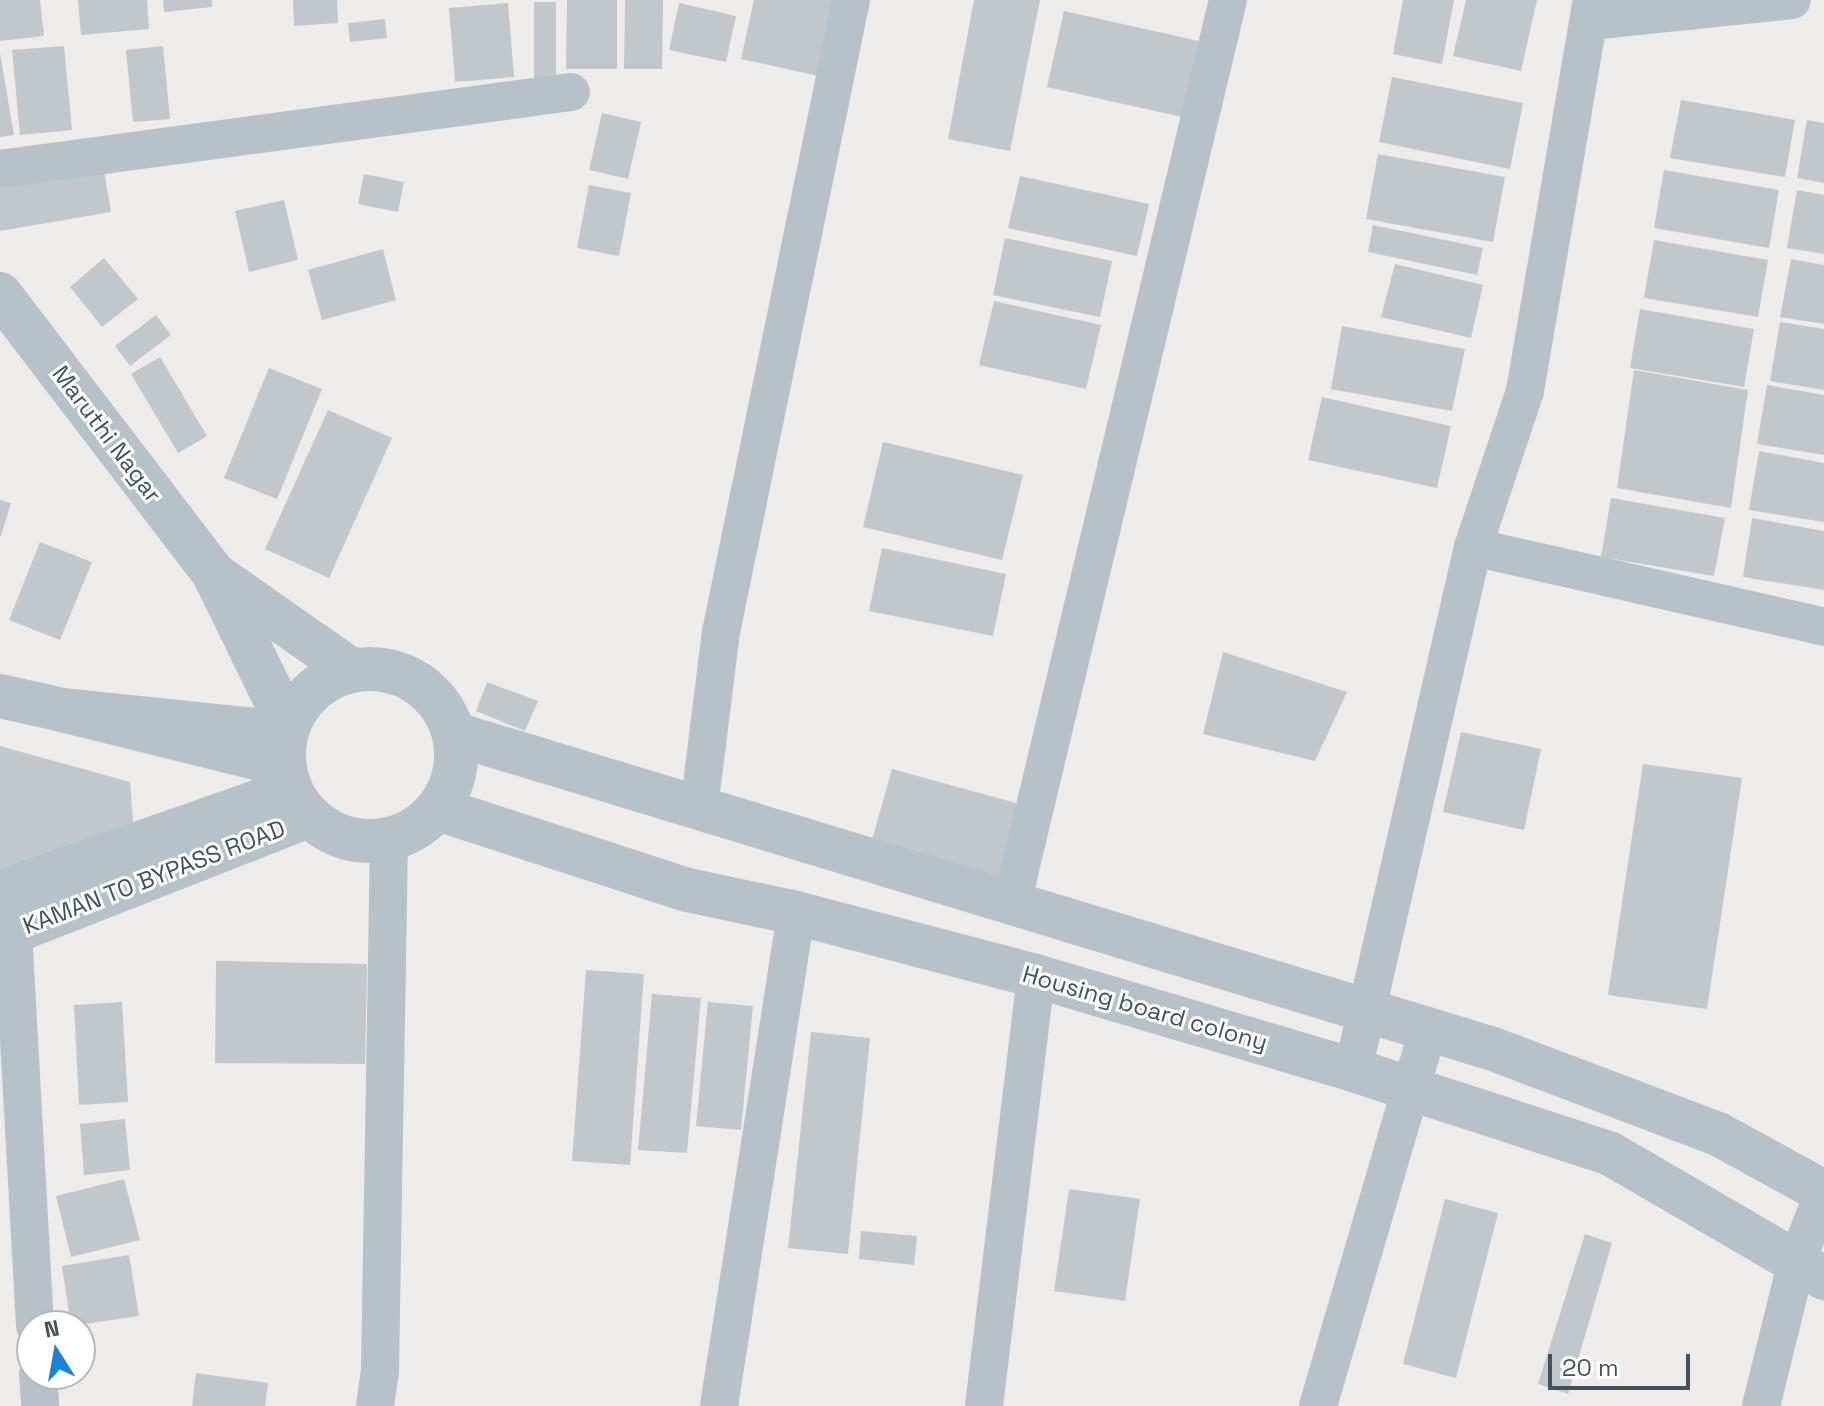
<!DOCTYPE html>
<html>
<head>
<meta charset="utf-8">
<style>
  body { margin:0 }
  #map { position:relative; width:1824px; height:1406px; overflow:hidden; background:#eeebeb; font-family:"Space Grotesk",sans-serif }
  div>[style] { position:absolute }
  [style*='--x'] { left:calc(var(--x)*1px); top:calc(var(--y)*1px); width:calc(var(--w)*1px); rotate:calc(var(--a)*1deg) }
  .building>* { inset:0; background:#c2c7cb }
  .minor>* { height:38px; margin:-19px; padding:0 19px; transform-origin:19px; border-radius:19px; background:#b6c2c8 }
  .tertiary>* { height:44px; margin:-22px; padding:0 22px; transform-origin:22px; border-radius:22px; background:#b6c2c8 }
  .tertiary>.ring { margin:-22px; padding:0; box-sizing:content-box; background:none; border:44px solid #b6c2c8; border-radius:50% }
  span { translate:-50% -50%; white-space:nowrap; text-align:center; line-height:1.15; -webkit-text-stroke:6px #fff; paint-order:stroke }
  .street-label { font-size:24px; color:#445158 }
  .north { position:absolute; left:16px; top:1310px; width:80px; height:80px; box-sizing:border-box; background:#fff; border:2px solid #b4b9bc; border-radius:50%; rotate:349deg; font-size:22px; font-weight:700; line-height:32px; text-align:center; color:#445158 }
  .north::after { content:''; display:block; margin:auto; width:28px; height:36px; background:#1982da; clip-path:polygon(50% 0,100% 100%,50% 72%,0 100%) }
  .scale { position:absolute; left:1548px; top:1354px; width:142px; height:36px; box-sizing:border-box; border:4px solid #445158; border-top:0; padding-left:10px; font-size:24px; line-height:28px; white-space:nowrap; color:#445158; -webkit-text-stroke:6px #fff; paint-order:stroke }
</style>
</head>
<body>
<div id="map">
  <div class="building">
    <i style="clip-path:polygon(0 0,40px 0,44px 36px,0 41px)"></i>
    <i style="clip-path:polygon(78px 0,147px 0,149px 29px,81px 35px)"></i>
    <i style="clip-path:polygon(163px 0,212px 0,212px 7px,164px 12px)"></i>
    <i style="clip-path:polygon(293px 0,337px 0,338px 23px,294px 26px)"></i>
    <i style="clip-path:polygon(567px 0,617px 0,617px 69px,566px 69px)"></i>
    <i style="clip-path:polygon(625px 0,663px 0,662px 69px,624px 69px)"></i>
    <i style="clip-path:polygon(754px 0,840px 0,823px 77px,741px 59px)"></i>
    <i style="clip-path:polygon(974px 0,1040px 0,1010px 151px,948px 139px)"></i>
    <i style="clip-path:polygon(1403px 0,1454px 0,1442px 64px,1393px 54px)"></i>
    <i style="clip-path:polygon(1466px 0,1537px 0,1521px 71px,1453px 56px)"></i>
    <i style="clip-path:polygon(534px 2px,556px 2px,556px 80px,534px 81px)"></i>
    <i style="clip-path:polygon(508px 3px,514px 77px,455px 82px,449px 8px)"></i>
    <i style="clip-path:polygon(679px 3px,736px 16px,726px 62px,669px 50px)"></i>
    <i style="clip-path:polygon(1064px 11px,1199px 41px,1182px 117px,1047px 87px)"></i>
    <i style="clip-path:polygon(385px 19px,387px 38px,350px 42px,348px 23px)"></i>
    <i style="clip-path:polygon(64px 46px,72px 130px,20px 135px,12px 50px)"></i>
    <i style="clip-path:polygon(163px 46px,170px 119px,133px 122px,126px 50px)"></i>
    <i style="clip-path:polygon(0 53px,14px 135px,0 137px)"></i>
    <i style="clip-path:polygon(1392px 77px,1523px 103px,1510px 169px,1379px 142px)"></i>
    <i style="clip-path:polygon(1681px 100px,1795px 120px,1785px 177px,1670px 158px)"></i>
    <i style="clip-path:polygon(602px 113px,641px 122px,628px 179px,589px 170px)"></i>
    <i style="clip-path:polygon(1807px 120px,1824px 123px,1824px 183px,1797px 178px)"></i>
    <i style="clip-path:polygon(1378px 154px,1505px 177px,1493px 242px,1366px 219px)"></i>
    <i style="clip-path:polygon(103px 165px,111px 212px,0 231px,0 182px)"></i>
    <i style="clip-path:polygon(1664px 170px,1779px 190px,1769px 248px,1654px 228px)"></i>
    <i style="clip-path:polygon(364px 174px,404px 182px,398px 212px,358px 204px)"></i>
    <i style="clip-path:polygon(1020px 176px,1149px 204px,1137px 256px,1008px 228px)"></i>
    <i style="clip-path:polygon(589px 185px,631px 193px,619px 256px,577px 248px)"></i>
    <i style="clip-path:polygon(1797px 190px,1824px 195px,1824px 254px,1787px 248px)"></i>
    <i style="clip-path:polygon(284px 200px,298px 260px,249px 272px,235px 211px)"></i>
    <i style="clip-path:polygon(1373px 225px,1483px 248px,1477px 275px,1368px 252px)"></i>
    <i style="clip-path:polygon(1005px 238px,1112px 261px,1100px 317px,993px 295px)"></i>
    <i style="clip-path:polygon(1654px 240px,1768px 260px,1758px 317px,1644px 298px)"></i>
    <i style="clip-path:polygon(383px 249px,396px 300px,322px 320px,308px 270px)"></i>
    <i style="clip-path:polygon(104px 258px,138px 299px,102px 327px,70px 287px)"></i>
    <i style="clip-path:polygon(1791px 259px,1824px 265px,1824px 324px,1780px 317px)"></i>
    <i style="clip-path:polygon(1395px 264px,1483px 285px,1471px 338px,1381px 317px)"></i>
    <i style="clip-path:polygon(994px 301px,1101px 325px,1086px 389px,979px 365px)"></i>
    <i style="clip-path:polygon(1640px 309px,1754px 329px,1744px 387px,1630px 368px)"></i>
    <i style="clip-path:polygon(156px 315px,171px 335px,130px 366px,115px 346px)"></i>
    <i style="clip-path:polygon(1780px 322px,1824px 329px,1824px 390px,1770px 381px)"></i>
    <i style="clip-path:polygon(1342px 326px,1465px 349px,1452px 411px,1331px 389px)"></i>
    <i style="clip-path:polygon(160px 357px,207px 436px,178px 453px,131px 374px)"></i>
    <i style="clip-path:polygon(269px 368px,322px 389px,277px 499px,224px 478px)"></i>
    <i style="clip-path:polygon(1634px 370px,1748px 390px,1731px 508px,1617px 488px)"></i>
    <i style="clip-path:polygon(1767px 385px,1824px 395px,1824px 455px,1757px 444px)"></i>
    <i style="clip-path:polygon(1322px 397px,1451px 426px,1437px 488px,1308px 460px)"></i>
    <i style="clip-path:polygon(328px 410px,392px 438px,329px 578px,265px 549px)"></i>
    <i style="clip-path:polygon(883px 442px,1023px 475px,1002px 560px,863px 527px)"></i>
    <i style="clip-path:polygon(1759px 451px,1824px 463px,1824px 522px,1749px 510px)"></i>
    <i style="clip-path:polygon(1611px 498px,1725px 518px,1714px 576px,1601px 557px)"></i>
    <i style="clip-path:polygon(0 500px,11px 503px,1px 536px,0 536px)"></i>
    <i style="clip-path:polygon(1752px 518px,1824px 531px,1824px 590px,1743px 577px)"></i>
    <i style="clip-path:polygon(40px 542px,92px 562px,60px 640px,9px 620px)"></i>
    <i style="clip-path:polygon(882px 548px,1006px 574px,993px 636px,869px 611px)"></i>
    <i style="clip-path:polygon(1223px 652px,1347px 692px,1315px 761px,1203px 734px)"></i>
    <i style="clip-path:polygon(487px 682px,538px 701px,525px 731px,476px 711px)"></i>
    <i style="clip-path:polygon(1461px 732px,1541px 749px,1524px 830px,1443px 812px)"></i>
    <i style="clip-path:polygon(0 746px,130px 782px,134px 833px,0 883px)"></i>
    <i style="clip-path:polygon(1643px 764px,1742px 778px,1707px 1009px,1608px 995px)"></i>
    <i style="clip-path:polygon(892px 769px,1034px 808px,1012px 886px,870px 847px)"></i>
    <i style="clip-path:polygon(216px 961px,367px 964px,365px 1064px,215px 1063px)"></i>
    <i style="clip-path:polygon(586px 970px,644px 974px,630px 1165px,572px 1161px)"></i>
    <i style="clip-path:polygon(652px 994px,701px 998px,687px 1153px,638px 1150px)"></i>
    <i style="clip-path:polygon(122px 1002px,128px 1102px,79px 1105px,74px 1005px)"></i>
    <i style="clip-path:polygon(708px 1002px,753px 1006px,741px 1130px,696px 1126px)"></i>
    <i style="clip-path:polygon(811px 1032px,870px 1038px,848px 1254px,788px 1248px)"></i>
    <i style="clip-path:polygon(125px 1119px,130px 1170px,84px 1175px,80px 1124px)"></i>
    <i style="clip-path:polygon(124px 1179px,140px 1240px,71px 1257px,56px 1196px)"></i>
    <i style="clip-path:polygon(1069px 1189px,1140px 1199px,1125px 1301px,1054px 1291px)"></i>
    <i style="clip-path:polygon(1445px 1199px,1498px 1213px,1456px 1378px,1403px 1364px)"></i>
    <i style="clip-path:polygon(861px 1231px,917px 1236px,914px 1265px,859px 1259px)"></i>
    <i style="clip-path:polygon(1585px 1234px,1612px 1243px,1568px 1394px,1538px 1384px)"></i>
    <i style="clip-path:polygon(129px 1255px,139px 1316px,71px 1326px,62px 1266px)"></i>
    <i style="clip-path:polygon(196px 1373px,268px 1383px,265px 1406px,192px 1406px)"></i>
  </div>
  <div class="minor">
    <i style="--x:1590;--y:21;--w:203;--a:-5.9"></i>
    <i style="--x:0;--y:169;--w:576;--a:-7.68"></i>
    <i style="--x:1473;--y:547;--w:360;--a:12.8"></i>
    <i style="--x:699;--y:808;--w:177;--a:-82.9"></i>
    <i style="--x:721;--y:632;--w:645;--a:-78.38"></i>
    <i style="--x:1012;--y:903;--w:928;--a:-76.55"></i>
    <i style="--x:13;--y:932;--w:395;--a:86.8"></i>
    <i style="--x:1353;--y:1070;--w:537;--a:-77.08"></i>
    <i style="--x:1473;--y:547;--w:164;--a:-71.6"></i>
    <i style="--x:1525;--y:391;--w:397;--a:-80.3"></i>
    <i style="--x:38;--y:1374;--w:32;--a:86"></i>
    <i style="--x:375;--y:1406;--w:34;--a:-82"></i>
    <i style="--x:380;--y:1372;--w:532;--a:-89.03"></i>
    <i style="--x:719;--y:1406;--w:499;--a:-81.1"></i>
    <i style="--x:984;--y:1406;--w:433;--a:-83.1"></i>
    <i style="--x:1318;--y:1406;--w:393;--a:-73.7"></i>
    <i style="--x:1761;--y:1406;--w:150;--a:-76.1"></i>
    <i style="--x:1797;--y:1260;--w:72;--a:-68.1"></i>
  </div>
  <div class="tertiary">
    <i style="--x:0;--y:294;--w:352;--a:52.6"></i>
    <i class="ring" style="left:284px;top:669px;width:128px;height:128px"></i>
    <i style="--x:0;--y:696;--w:64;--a:12.7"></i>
    <i style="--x:288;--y:726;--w:169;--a:-116"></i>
    <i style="--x:214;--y:574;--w:167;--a:35"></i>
    <i style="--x:455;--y:734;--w:1085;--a:16.88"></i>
    <i style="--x:1493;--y:1049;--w:241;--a:20.7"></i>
    <i style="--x:1718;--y:1134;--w:121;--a:28.7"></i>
    <i style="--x:284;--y:765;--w:229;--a:-166.1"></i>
    <i style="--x:62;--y:710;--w:225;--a:5.9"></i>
    <i style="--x:438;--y:809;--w:263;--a:18"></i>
    <i style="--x:688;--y:890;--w:110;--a:12"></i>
    <i style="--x:796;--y:913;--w:248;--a:14.7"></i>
    <i style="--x:1036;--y:976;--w:331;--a:16.5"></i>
    <i style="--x:1353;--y:1070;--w:269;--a:18"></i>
    <i style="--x:1609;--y:1153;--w:249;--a:30.2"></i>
    <i style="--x:0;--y:892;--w:308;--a:-19.3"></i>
    <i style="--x:0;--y:937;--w:332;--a:-21.4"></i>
  </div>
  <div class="street-label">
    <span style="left:107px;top:434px;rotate:53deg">Maruthi Nagar</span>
    <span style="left:154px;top:877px;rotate:-21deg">KAMAN TO BYPASS ROAD</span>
    <span style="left:1145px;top:1008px;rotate:16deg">Housing board colony</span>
  </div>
  <div class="north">N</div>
  <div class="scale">20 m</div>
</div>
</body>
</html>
